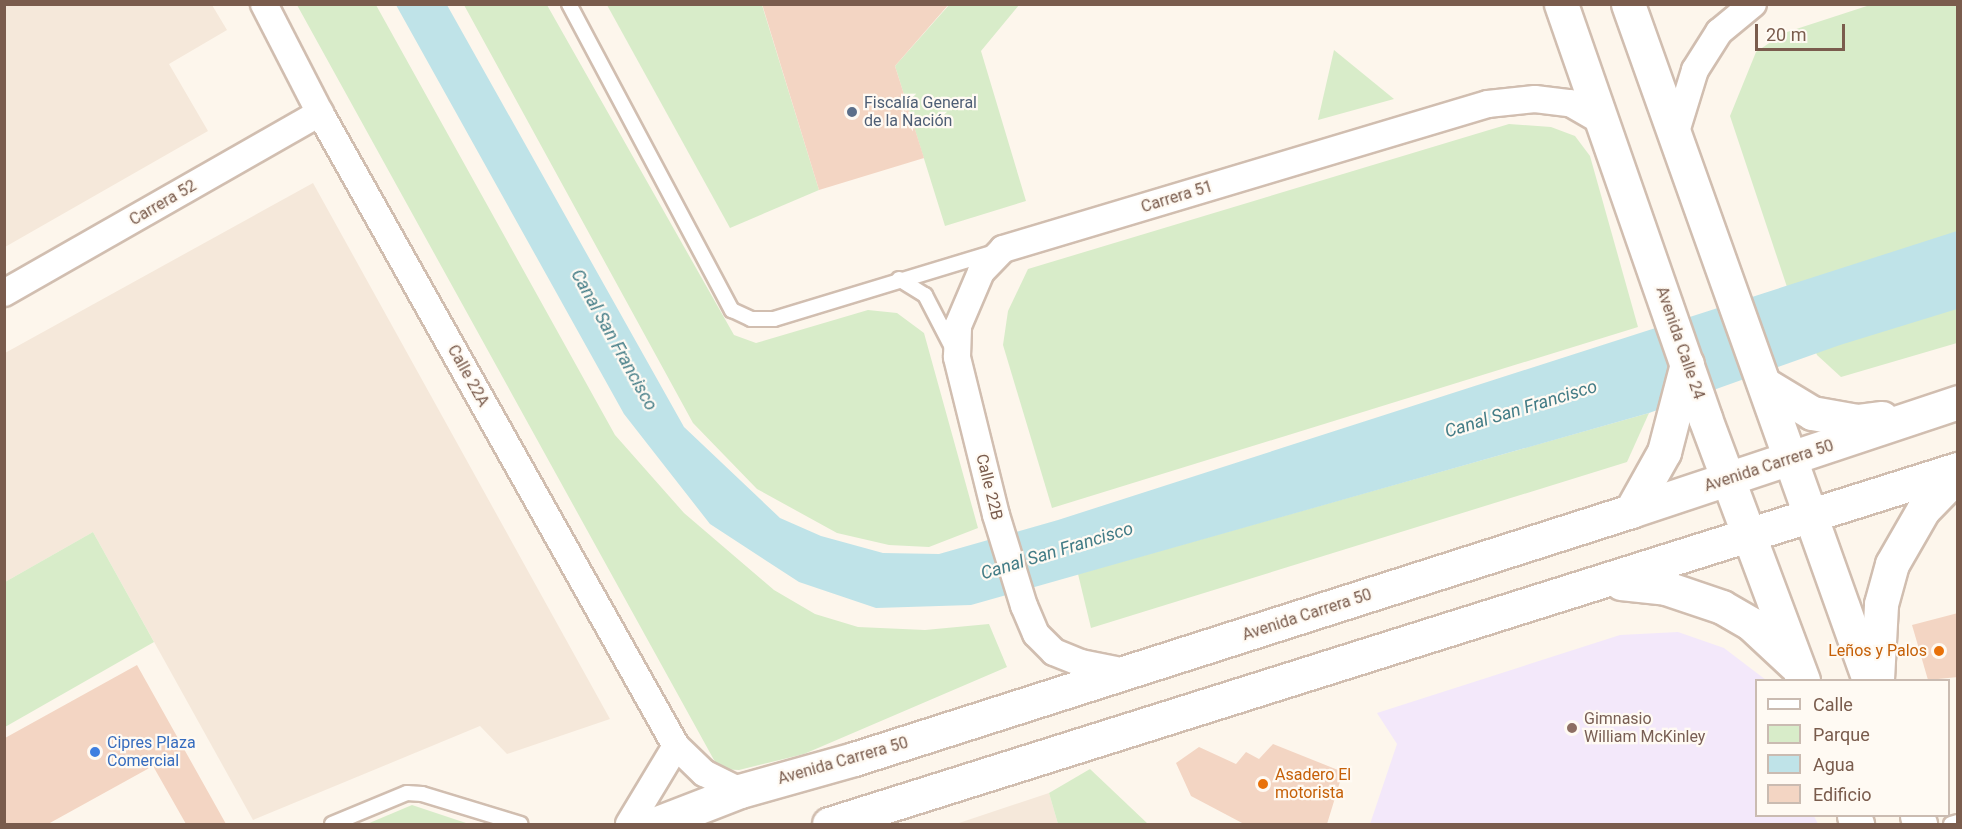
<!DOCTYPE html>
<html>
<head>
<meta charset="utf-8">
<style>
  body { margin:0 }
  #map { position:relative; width:1962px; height:829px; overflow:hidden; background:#fdf6ec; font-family:Roboto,sans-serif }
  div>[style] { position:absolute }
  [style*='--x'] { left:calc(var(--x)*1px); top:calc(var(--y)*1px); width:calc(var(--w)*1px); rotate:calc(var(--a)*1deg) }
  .residential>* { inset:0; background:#f5e8da }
  .education>* { inset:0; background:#f3e8fa }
  .green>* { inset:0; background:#d8ecc9 }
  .water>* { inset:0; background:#bfe3e8 }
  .building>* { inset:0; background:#f3d5c3 }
  .roads { filter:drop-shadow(2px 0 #d1beb0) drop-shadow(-2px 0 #d1beb0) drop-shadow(0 2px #d1beb0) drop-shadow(0 -2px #d1beb0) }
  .service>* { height:14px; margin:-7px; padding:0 7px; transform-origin:7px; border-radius:7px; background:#fff }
  .minor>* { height:26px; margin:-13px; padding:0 13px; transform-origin:13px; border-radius:13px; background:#fff }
  .secondary>* { height:33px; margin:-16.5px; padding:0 16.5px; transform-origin:16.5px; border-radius:16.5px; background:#fff }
  .dots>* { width:16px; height:16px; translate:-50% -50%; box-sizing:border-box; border:3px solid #fffaf3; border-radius:50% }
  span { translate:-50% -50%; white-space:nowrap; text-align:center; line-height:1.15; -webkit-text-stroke:4.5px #fffaf3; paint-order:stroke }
  .service-label { font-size:16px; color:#4e5e75 }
  .left { translate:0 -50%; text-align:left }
  .street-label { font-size:16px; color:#7a5c4d }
  .food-label { font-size:16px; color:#c56008 }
  .right { translate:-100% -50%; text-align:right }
  .education-label { font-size:16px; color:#785e54 }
  .shop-label { font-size:16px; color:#366cbe }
  .water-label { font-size:18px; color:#437c86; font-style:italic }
  .frame { position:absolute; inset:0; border:6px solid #7a5c4d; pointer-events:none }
  .legend { position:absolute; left:1755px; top:679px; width:195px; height:138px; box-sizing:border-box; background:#fffaf3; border:2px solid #cabbb1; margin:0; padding:8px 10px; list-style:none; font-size:18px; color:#7a5c4d }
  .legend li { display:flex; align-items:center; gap:12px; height:30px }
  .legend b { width:30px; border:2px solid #cabbb1 }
  .scale { position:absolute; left:1755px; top:24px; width:90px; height:27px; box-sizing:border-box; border:3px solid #7a5c4d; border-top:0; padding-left:8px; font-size:18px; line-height:21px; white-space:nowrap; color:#7a5c4d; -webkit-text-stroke:4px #fffaf3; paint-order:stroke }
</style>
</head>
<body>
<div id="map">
  <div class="residential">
    <i style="clip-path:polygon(4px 5px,212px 5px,227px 30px,169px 64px,208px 131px,5px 247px)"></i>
    <i style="clip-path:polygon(313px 183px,610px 719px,507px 754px,480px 726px,253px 820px,93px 532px,5px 582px,5px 353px)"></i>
    <i style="clip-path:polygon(1049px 793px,1058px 824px,956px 824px)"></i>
  </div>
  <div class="education">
    <i style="clip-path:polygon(1678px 632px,1724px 648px,1766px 680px,1756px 680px,1756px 816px,1814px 816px,1818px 824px,1370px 824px,1397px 744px,1377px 713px,1620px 635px)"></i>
  </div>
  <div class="green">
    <i style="clip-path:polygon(297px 5px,376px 5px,615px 435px,684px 513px,774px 590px,815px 614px,858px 627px,925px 630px,989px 624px,1007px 667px,804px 754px,739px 770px,719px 769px)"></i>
    <i style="clip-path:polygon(464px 5px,547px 5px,734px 335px,756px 343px,868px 310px,897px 313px,924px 333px,978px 528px,929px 547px,889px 545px,837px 533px,757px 489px,693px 423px)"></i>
    <i style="clip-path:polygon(607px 5px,762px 5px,819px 190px,730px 228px)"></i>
    <i style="clip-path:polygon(949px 5px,1019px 5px,981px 51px,1026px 201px,945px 226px,895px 66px)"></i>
    <i style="clip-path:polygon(1870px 5px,1957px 5px,1957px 343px,1841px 377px,1817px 355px,1787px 287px,1730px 116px,1756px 52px,1784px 33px)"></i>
    <i style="clip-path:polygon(1334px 50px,1394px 99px,1318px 120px)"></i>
    <i style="clip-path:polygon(1509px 124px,1551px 127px,1575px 136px,1590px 156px,1638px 327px,1052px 508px,1003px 345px,1008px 311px,1028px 269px)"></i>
    <i style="clip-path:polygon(1649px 413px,1627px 462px,1091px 628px,1078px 574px)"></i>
    <i style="clip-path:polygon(93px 532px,154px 642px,5px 727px,5px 582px)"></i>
    <i style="clip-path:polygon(1090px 769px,1148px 824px,1058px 824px,1049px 793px)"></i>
    <i style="clip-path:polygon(412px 805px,469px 824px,367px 824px)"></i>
  </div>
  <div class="water">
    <i style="clip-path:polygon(396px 5px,447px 5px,684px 427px,780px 518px,821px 536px,883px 553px,939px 554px,1058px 520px,1957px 231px,1957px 309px,1840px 345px,1649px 413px,971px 605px,876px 608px,799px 582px,710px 524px,624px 414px)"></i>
  </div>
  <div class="building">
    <i style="clip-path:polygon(762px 4px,949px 4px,895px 66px,924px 158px,819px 190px)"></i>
    <i style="clip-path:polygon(1958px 613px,1958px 677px,1928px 680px,1912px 625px)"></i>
    <i style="clip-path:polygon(137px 665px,226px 824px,186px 824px,153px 766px,48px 824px,5px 824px,5px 738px)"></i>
    <i style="clip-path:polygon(1273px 744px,1343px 772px,1327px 824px,1244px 824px,1191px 796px,1176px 763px,1199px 747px,1236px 764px,1246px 752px,1259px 759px)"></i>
  </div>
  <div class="roads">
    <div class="service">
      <i style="--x:569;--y:4;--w:347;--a:62"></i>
      <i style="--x:732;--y:310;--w:21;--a:25"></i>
      <i style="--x:751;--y:319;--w:23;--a:0"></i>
      <i style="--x:774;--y:319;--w:231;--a:-16.9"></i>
      <i style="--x:899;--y:279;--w:31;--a:32"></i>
      <i style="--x:925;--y:295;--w:61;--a:62.6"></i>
      <i style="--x:332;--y:824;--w:81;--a:-22.5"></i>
      <i style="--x:407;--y:793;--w:15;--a:4"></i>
      <i style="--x:422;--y:794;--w:103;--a:16.9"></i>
      <i style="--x:1951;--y:824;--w:7;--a:-16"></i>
    </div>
    <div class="minor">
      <i style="--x:264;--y:4;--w:123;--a:62.8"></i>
      <i style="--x:320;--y:113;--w:726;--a:60.65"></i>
      <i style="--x:676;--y:746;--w:39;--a:44"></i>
      <i style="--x:704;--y:773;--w:40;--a:26.6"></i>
      <i style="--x:1675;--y:135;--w:68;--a:-72.9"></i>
      <i style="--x:1695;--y:70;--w:45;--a:-57.7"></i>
      <i style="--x:1719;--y:32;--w:44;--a:-39.5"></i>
      <i style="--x:4;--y:293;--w:364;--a:-29.7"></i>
      <i style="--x:1126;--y:672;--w:46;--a:-168.7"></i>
      <i style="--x:1081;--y:663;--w:29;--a:-158"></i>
      <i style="--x:1054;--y:652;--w:25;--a:-135"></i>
      <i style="--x:1036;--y:634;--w:30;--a:-113"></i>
      <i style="--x:1024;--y:606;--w:95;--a:-107.1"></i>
      <i style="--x:996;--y:515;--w:163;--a:-103.9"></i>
      <i style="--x:957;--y:357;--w:31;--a:-88"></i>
      <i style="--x:958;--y:326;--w:59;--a:-66.9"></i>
      <i style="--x:981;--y:272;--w:32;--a:-46"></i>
      <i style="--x:1003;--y:249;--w:506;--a:-16.65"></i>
      <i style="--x:1488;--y:104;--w:47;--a:-6.1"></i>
      <i style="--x:1535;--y:99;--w:35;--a:7"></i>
      <i style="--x:1570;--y:103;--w:38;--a:30"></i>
      <i style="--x:629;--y:824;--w:91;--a:-58.9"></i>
    </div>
    <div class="secondary">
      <i style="--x:1561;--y:4;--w:438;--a:70.8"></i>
      <i style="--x:1705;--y:418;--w:280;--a:69.5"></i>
      <i style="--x:1628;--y:4;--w:718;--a:70.38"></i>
      <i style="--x:1764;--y:384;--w:56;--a:31.1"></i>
      <i style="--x:1812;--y:413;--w:46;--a:10.1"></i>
      <i style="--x:1857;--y:421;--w:25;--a:-7"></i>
      <i style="--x:1631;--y:511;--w:68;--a:-60.8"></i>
      <i style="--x:1664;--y:452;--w:91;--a:-75.4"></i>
      <i style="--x:1621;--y:583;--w:45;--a:6.3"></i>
      <i style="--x:1666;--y:588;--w:59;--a:18.7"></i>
      <i style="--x:1722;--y:607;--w:34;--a:30"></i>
      <i style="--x:1751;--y:624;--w:59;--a:42.9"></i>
      <i style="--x:1877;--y:679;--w:75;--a:-86.9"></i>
      <i style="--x:1881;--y:604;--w:41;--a:-74.6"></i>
      <i style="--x:1892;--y:564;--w:62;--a:-60.1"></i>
      <i style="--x:1923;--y:510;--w:50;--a:-45.8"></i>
      <i style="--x:1854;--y:816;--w:9;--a:69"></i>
      <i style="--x:1917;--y:816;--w:9;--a:69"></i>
      <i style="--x:655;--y:824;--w:91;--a:-21.2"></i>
      <i style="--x:740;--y:791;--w:118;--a:-15.7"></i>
      <i style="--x:854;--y:759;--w:816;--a:-17.7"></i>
      <i style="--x:1631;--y:511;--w:345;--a:-18.4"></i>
      <i style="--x:829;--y:824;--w:1183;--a:-17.46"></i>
    </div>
  </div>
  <div class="dots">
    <i style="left:852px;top:112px;background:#5c6f8a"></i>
    <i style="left:1939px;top:651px;background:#e8710a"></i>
    <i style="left:1572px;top:728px;background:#8d6e63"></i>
    <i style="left:95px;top:752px;background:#3f7fe0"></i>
    <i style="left:1263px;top:784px;background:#e8710a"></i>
  </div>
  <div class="service-label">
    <span class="left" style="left:864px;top:112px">Fiscalía General<br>de la Nación</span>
  </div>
  <div class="street-label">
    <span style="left:1177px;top:197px;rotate:-17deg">Carrera 51</span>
    <span style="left:163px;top:203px;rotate:-30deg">Carrera 52</span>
    <span style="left:1680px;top:343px;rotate:71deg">Avenida Calle 24</span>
    <span style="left:468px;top:376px;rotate:61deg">Calle 22A</span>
    <span style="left:1769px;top:466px;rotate:-18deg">Avenida Carrera 50</span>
    <span style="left:989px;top:487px;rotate:76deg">Calle 22B</span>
    <span style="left:1307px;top:615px;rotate:-18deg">Avenida Carrera 50</span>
    <span style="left:843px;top:761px;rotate:-16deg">Avenida Carrera 50</span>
  </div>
  <div class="food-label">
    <span class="right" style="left:1927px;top:651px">Leños y Palos</span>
    <span class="left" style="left:1275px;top:784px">Asadero El<br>motorista</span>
  </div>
  <div class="education-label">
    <span class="left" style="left:1584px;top:728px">Gimnasio<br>William McKinley</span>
  </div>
  <div class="shop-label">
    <span class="left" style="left:107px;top:752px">Cipres Plaza<br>Comercial</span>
  </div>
  <div class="water-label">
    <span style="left:614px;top:340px;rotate:61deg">Canal San Francisco</span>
    <span style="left:1521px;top:409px;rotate:-17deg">Canal San Francisco</span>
    <span style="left:1057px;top:551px;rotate:-17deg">Canal San Francisco</span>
  </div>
  <div class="frame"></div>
  <ul class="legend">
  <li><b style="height:8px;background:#fff"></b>Calle</li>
  <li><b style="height:16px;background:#d8ecc9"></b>Parque</li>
  <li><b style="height:16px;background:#bfe3e8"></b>Agua</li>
  <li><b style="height:16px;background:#f3d5c3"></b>Edificio</li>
  </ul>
  <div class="scale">20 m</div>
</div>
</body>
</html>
